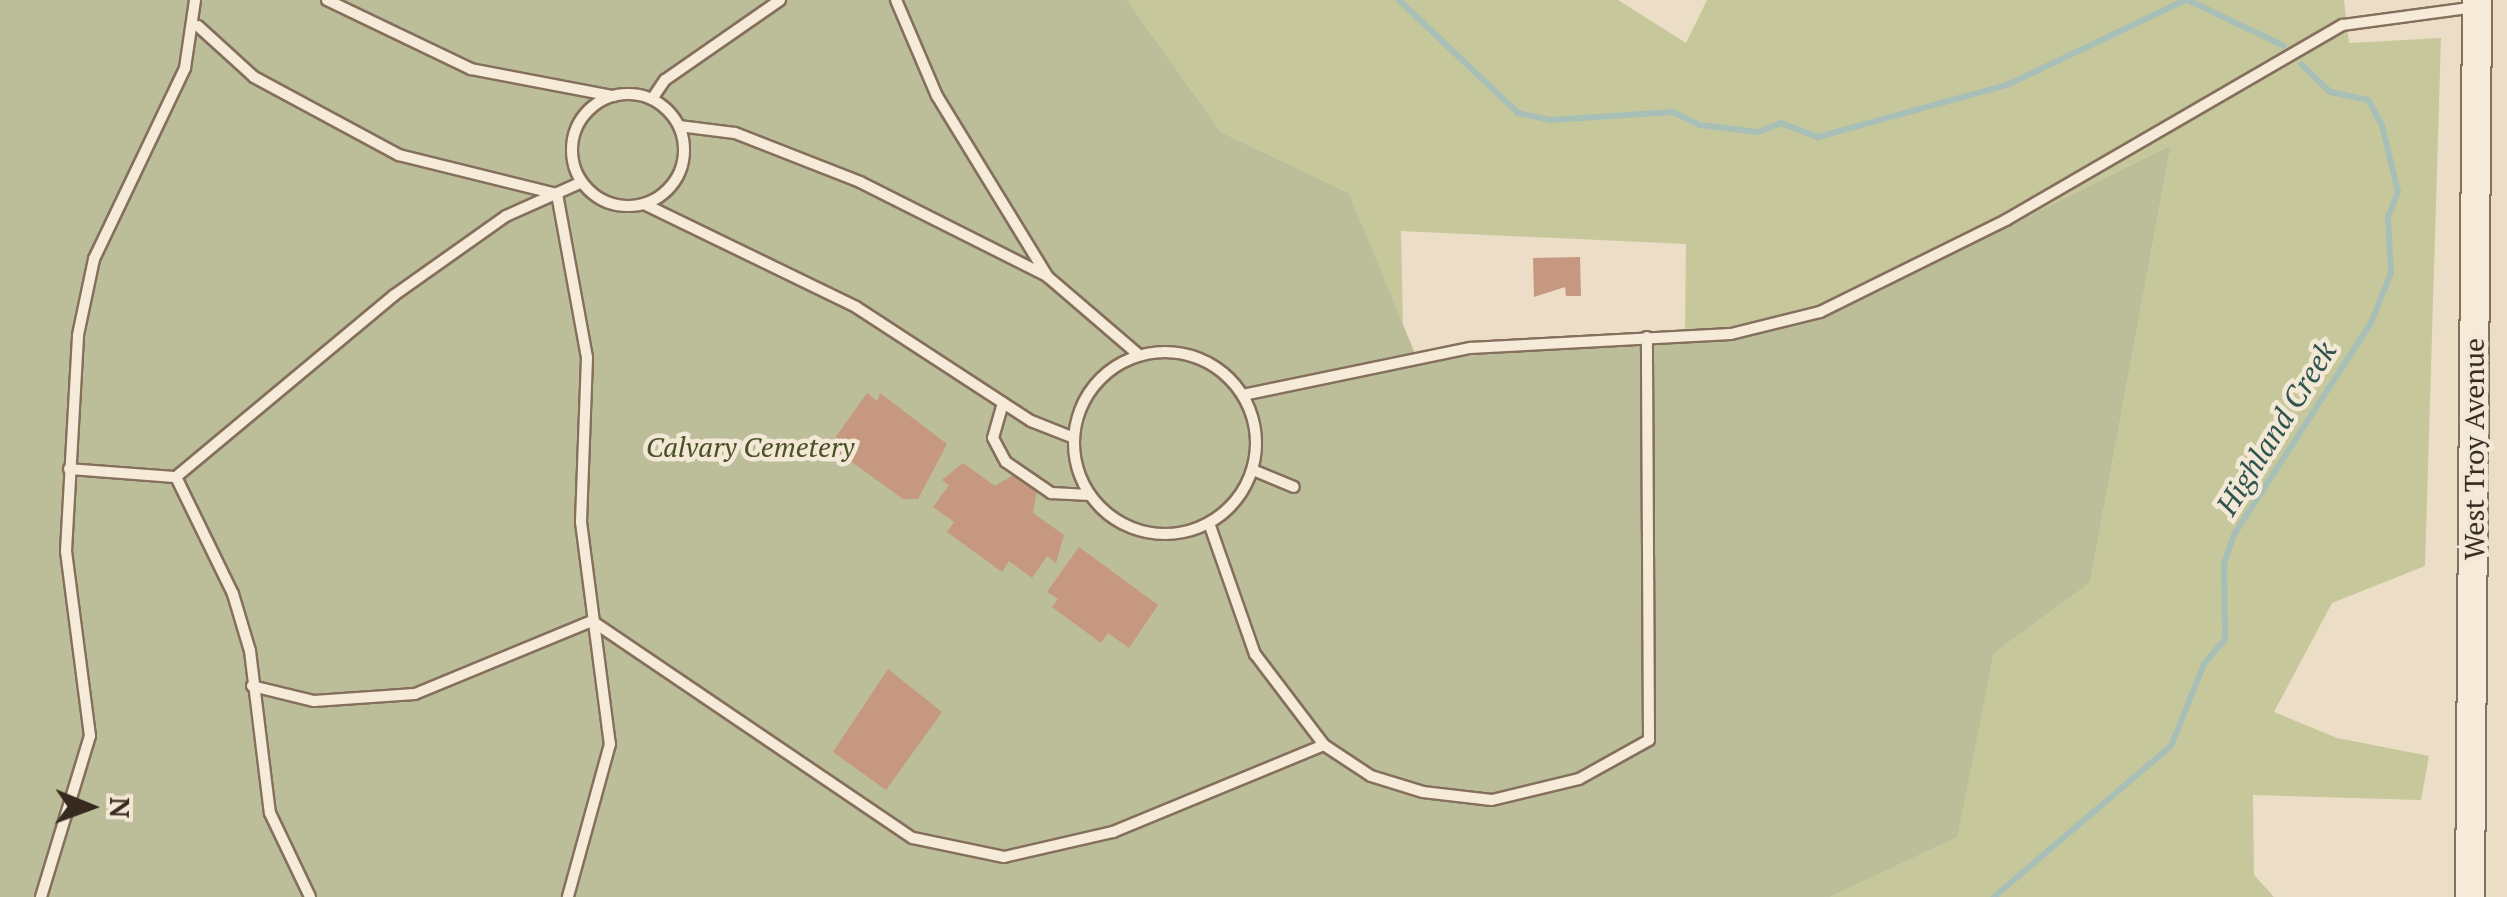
<!DOCTYPE html>
<html>
<head>
<meta charset="utf-8">
<style>
  body { margin:0 }
  #map { position:relative; width:2507px; height:897px; overflow:hidden; background:#ebddc6; font-family:"PT Serif",serif }
  div>[style] { position:absolute }
  [style*='--x'] { left:calc(var(--x)*1px); top:calc(var(--y)*1px); width:calc(var(--w)*1px); rotate:calc(var(--a)*1deg) }
  .green>* { inset:0; background:#c6c89b }
  .cemetery>* { inset:0; background:#bcbe99 }
  .stream>* { height:6px; margin:-3px; padding:0 3px; transform-origin:3px; border-radius:3px; background:#a7bfb6 }
  .building>* { inset:0; background:#c6987f }
  .roads { filter:drop-shadow(2px 0 #856f5d) drop-shadow(-2px 0 #856f5d) drop-shadow(0 2px #856f5d) drop-shadow(0 -2px #856f5d) }
  .service>* { height:10px; margin:-5px; padding:0 5px; transform-origin:5px; border-radius:5px; background:#f6ebd9 }
  .service>.ring { margin:-5px; padding:0; box-sizing:content-box; background:none; border:10px solid #f6ebd9; border-radius:50% }
  .secondary>* { height:28px; margin:-14px; padding:0 14px; transform-origin:14px; border-radius:14px; background:#f6ebd9 }
  span { translate:-50% -50%; white-space:nowrap; text-align:center; line-height:1.15; -webkit-text-stroke:9px #f3e8d5; paint-order:stroke }
  .park-label { font-size:28px; color:#4a5128; font-style:italic }
  .street-label { font-size:28px; color:#362920 }
  .water-label { font-size:30px; color:#305550; font-style:italic }
  .north { position:absolute; left:40px; top:757px; width:100px; height:100px; -webkit-text-stroke:8px #f3e8d5; paint-order:stroke; rotate:91deg; font-size:28px; font-weight:700; line-height:40px; text-align:center; color:#362920 }
  .north::after { content:''; display:block; margin:auto; width:35px; height:45px; background:#362920; clip-path:polygon(50% 0,100% 100%,50% 72%,0 100%) }
</style>
</head>
<body>
<div id="map">
  <div class="green">
    <i style="clip-path:polygon(1127px 0,1618px 0,1686px 43px,1707px 0,2344px 0,2349px 43px,2441px 38px,2425px 566px,2332px 603px,2274px 712px,2337px 738px,2429px 756px,2421px 800px,2253px 795px,2254px 875px,2274px 897px,1830px 897px,1956px 837px,1994px 653px,2090px 583px,2171px 145px,1823px 319px,1685px 333px,1686px 244px,1401px 231px,1403px 327px,1349px 193px,1221px 132px)"></i>
  </div>
  <div class="cemetery">
    <i style="clip-path:polygon(0 0,1127px 0,1221px 132px,1349px 193px,1418px 361px,1823px 319px,2171px 145px,2090px 583px,1994px 653px,1957px 837px,1830px 897px,0 897px)"></i>
  </div>
  <div class="stream">
    <i style="--x:1399;--y:0;--w:164;--a:43.5"></i>
    <i style="--x:1518;--y:113;--w:34;--a:12"></i>
    <i style="--x:1551;--y:120;--w:122;--a:-3.8"></i>
    <i style="--x:1673;--y:112;--w:30;--a:26"></i>
    <i style="--x:1700;--y:125;--w:58;--a:6.9"></i>
    <i style="--x:1758;--y:132;--w:25;--a:-21"></i>
    <i style="--x:1781;--y:123;--w:40;--a:21"></i>
    <i style="--x:1818;--y:137;--w:196;--a:-15.4"></i>
    <i style="--x:2007;--y:85;--w:197;--a:-25.5"></i>
    <i style="--x:2188;--y:0;--w:106;--a:25.6"></i>
    <i style="--x:1994;--y:897;--w:233;--a:-40.5"></i>
    <i style="--x:2171;--y:746;--w:88;--a:-68.1"></i>
    <i style="--x:2204;--y:664;--w:33;--a:-50"></i>
    <i style="--x:2225;--y:639;--w:76;--a:-90.8"></i>
    <i style="--x:2224;--y:563;--w:32;--a:-70"></i>
    <i style="--x:2235;--y:533;--w:250;--a:-57.1"></i>
    <i style="--x:2371;--y:323;--w:54;--a:-68.2"></i>
    <i style="--x:2391;--y:273;--w:56;--a:-93.1"></i>
    <i style="--x:2388;--y:217;--w:27;--a:-68"></i>
    <i style="--x:2398;--y:192;--w:69;--a:-103.4"></i>
    <i style="--x:2382;--y:125;--w:29;--a:-119"></i>
    <i style="--x:2368;--y:100;--w:39;--a:-168"></i>
    <i style="--x:2330;--y:92;--w:40;--a:-136"></i>
  </div>
  <div class="building">
    <i style="clip-path:polygon(1580px 257px,1581px 296px,1566px 296px,1565px 287px,1534px 297px,1533px 258px)"></i>
    <i style="clip-path:polygon(867px 393px,877px 401px,880px 393px,947px 444px,918px 499px,903px 499px,838px 452px,843px 444px,835px 438px)"></i>
    <i style="clip-path:polygon(963px 463px,995px 486px,1015px 474px,1037px 490px,1033px 513px,1064px 535px,1056px 563px,1047px 556px,1032px 578px,1009px 561px,1002px 572px,947px 532px,954px 522px,933px 507px,949px 485px,942px 480px)"></i>
    <i style="clip-path:polygon(1079px 547px,1158px 605px,1129px 648px,1108px 633px,1101px 643px,1052px 607px,1058px 599px,1047px 592px)"></i>
    <i style="clip-path:polygon(888px 669px,942px 712px,886px 790px,833px 752px)"></i>
  </div>
  <div class="roads">
    <div class="service">
      <i style="--x:327;--y:0;--w:160;--a:25.6"></i>
      <i style="--x:471;--y:69;--w:145;--a:10.8"></i>
      <i style="--x:896;--y:0;--w:104;--a:66.9"></i>
      <i style="--x:937;--y:96;--w:212;--a:58.5"></i>
      <i style="--x:1048;--y:277;--w:120;--a:40.6"></i>
      <i style="--x:198;--y:26;--w:76;--a:42.3"></i>
      <i style="--x:254;--y:77;--w:165;--a:28.3"></i>
      <i style="--x:399;--y:155;--w:163;--a:13.9"></i>
      <i class="ring" style="left:572px;top:94px;width:102px;height:102px"></i>
      <i style="--x:652;--y:99;--w:23;--a:-56"></i>
      <i style="--x:665;--y:80;--w:140;--a:-34.8"></i>
      <i style="--x:679;--y:126;--w:56;--a:7.1"></i>
      <i style="--x:735;--y:133;--w:134;--a:21.4"></i>
      <i style="--x:860;--y:182;--w:209;--a:26.7"></i>
      <i style="--x:557;--y:194;--w:167;--a:79.6"></i>
      <i style="--x:587;--y:358;--w:164;--a:92.1"></i>
      <i style="--x:581;--y:522;--w:224;--a:82.6"></i>
      <i style="--x:610;--y:744;--w:159;--a:105.4"></i>
      <i style="--x:644;--y:204;--w:236;--a:25.9"></i>
      <i style="--x:856;--y:307;--w:209;--a:33.1"></i>
      <i style="--x:1031;--y:421;--w:46;--a:21.6"></i>
      <i class="ring" style="left:1074px;top:352px;width:172px;height:172px"></i>
      <i style="--x:1243;--y:395;--w:232;--a:-11.7"></i>
      <i style="--x:1470;--y:348;--w:261;--a:-3.1"></i>
      <i style="--x:1731;--y:334;--w:92;--a:-13.9"></i>
      <i style="--x:1820;--y:312;--w:208;--a:-26.3"></i>
      <i style="--x:2006;--y:220;--w:389;--a:-30.1"></i>
      <i style="--x:2343;--y:25;--w:134;--a:-7.7"></i>
      <i style="--x:1003;--y:403;--w:36;--a:106"></i>
      <i style="--x:993;--y:438;--w:27;--a:62"></i>
      <i style="--x:1006;--y:462;--w:55;--a:34.6"></i>
      <i style="--x:1051;--y:493;--w:39;--a:3"></i>
      <i style="--x:69;--y:469;--w:107;--a:4.3"></i>
      <i style="--x:1253;--y:470;--w:44;--a:22.5"></i>
      <i style="--x:176;--y:477;--w:283;--a:-39.8"></i>
      <i style="--x:393;--y:296;--w:138;--a:-35.3"></i>
      <i style="--x:506;--y:216;--w:83;--a:-24.1"></i>
      <i style="--x:176;--y:477;--w:130;--a:64"></i>
      <i style="--x:233;--y:594;--w:59;--a:73.4"></i>
      <i style="--x:250;--y:651;--w:163;--a:83"></i>
      <i style="--x:270;--y:813;--w:93;--a:64.5"></i>
      <i style="--x:1209;--y:523;--w:139;--a:70.7"></i>
      <i style="--x:1255;--y:654;--w:114;--a:52.8"></i>
      <i style="--x:1324;--y:745;--w:56;--a:33.4"></i>
      <i style="--x:1371;--y:776;--w:54;--a:17.1"></i>
      <i style="--x:1423;--y:792;--w:69;--a:6.6"></i>
      <i style="--x:1492;--y:800;--w:89;--a:-13.6"></i>
      <i style="--x:1579;--y:779;--w:80;--a:-29.1"></i>
      <i style="--x:1649;--y:740;--w:403;--a:-90.3"></i>
      <i style="--x:252;--y:686;--w:64;--a:13.6"></i>
      <i style="--x:314;--y:701;--w:101;--a:-4"></i>
      <i style="--x:415;--y:694;--w:191;--a:-22.4"></i>
      <i style="--x:592;--y:621;--w:387;--a:34.1"></i>
      <i style="--x:913;--y:838;--w:93;--a:11.8"></i>
      <i style="--x:1004;--y:857;--w:112;--a:-12.9"></i>
      <i style="--x:1113;--y:832;--w:228;--a:-22.4"></i>
      <i style="--x:41;--y:897;--w:168;--a:-73.1"></i>
      <i style="--x:90;--y:736;--w:187;--a:-97.4"></i>
      <i style="--x:66;--y:551;--w:216;--a:-86.8"></i>
      <i style="--x:78;--y:335;--w:78;--a:-78.1"></i>
      <i style="--x:94;--y:259;--w:212;--a:-64.5"></i>
      <i style="--x:185;--y:68;--w:69;--a:-81.6"></i>
    </div>
    <div class="secondary">
      <i style="--x:2470;--y:897;--w:897;--a:-89.55"></i>
    </div>
  </div>
  <div class="park-label">
    <span style="left:750px;top:447px">Calvary Cemetery</span>
  </div>
  <div class="street-label">
    <span style="left:2474px;top:449px;rotate:-90deg">West Troy Avenue</span>
  </div>
  <div class="water-label">
    <span style="left:2276px;top:428px;rotate:-58deg">Highland Creek</span>
  </div>
  <div class="north">N</div>
</div>
</body>
</html>
